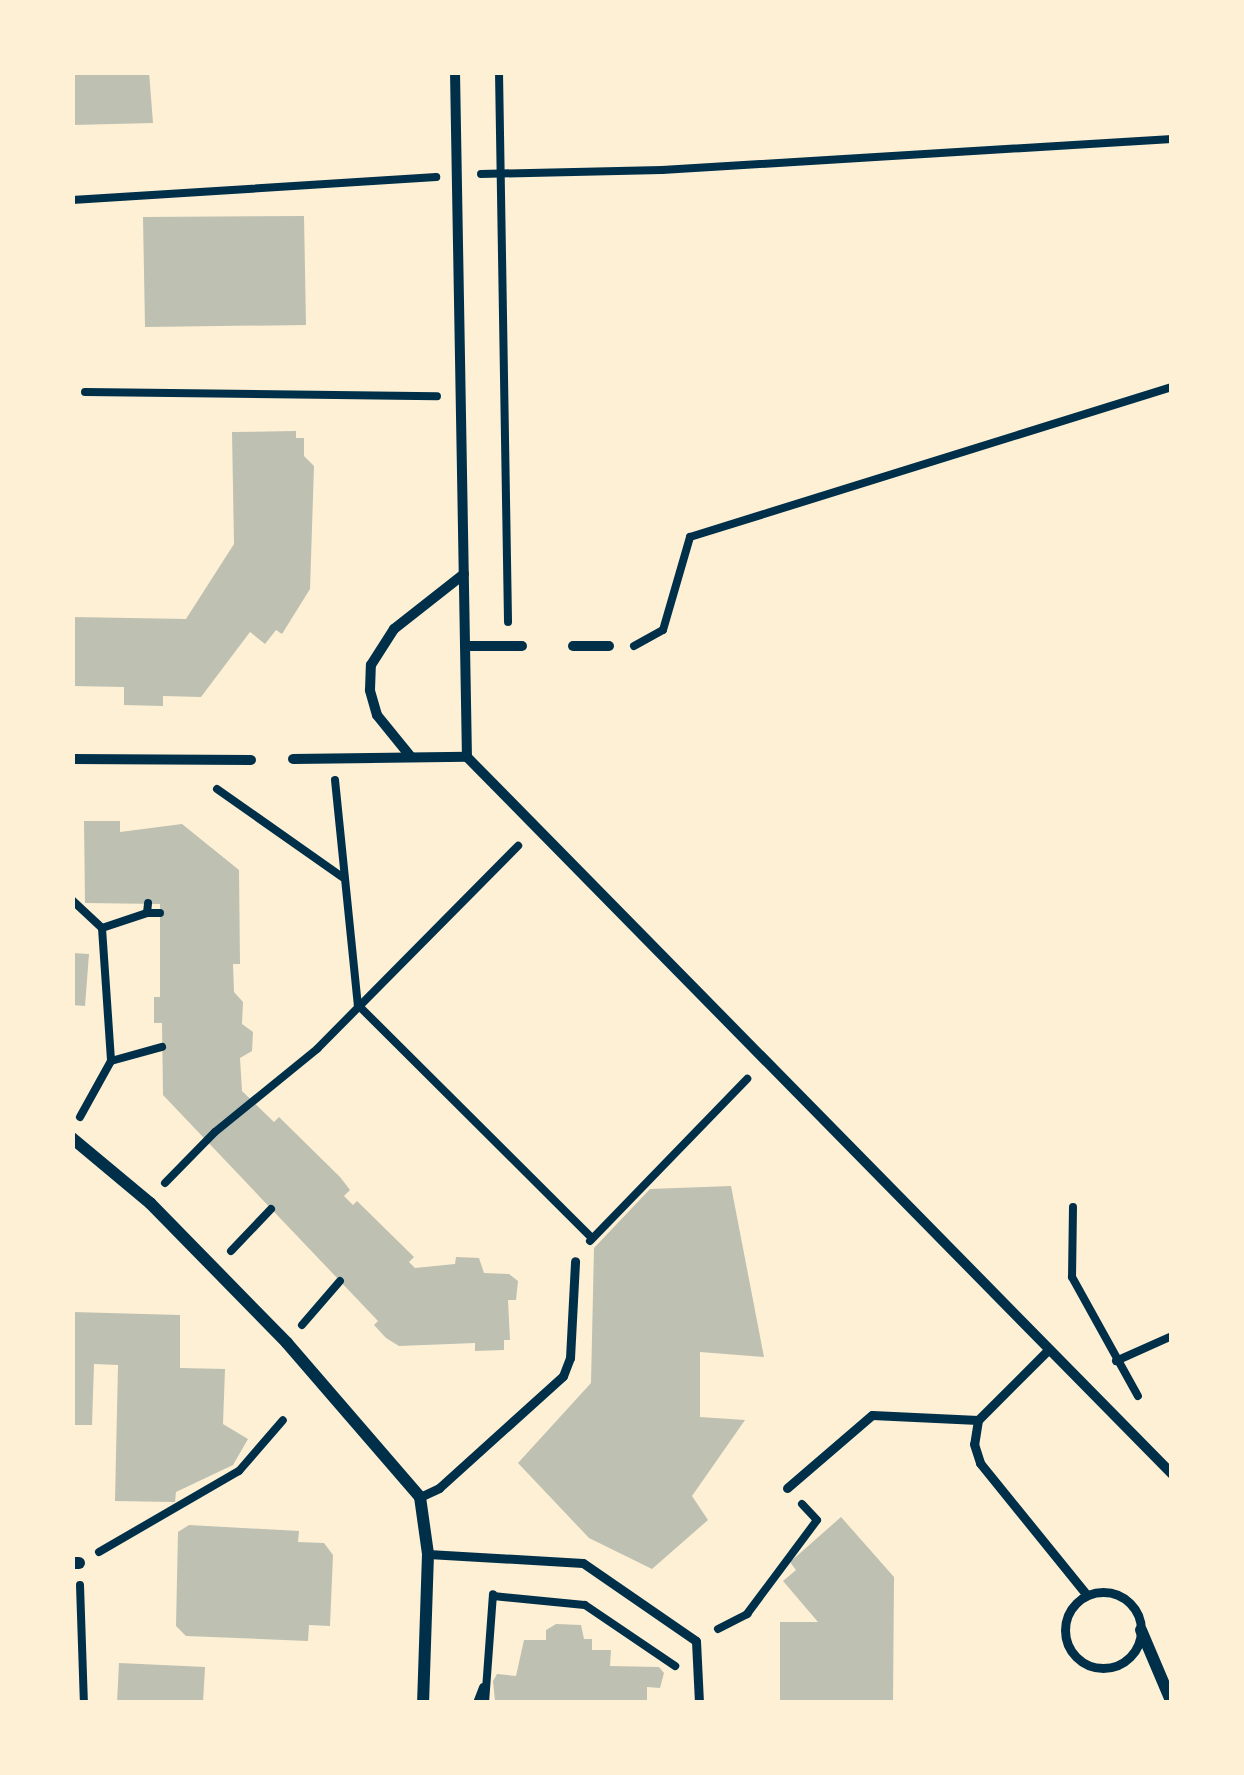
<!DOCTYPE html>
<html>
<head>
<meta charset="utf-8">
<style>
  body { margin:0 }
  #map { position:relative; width:1244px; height:1775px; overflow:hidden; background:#fdf0d5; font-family:"Roboto Condensed",sans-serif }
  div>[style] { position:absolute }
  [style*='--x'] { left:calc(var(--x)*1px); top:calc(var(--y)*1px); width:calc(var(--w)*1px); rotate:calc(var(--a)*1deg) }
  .building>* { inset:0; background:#bec0b2 }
  .path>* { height:8px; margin:-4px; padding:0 4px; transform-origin:4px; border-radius:4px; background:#003049 }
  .service>* { height:9px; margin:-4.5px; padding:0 4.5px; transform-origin:4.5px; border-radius:4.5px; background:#003049 }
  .service>.ring { margin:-4.5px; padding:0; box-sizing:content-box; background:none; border:9px solid #003049; border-radius:50% }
  .pedestrian>* { height:10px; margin:-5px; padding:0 5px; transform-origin:5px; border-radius:5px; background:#003049 }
  .minor>* { height:12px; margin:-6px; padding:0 6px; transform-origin:6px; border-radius:6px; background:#003049 }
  span { translate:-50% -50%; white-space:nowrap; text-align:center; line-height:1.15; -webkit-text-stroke:9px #fdf0d5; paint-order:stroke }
  .frame { position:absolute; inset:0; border:75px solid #fdf0d5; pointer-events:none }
</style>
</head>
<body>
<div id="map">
  <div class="building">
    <i style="clip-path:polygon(86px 72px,149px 72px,153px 123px,73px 125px,72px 76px)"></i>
    <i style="clip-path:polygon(304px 216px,306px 325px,145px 327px,143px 217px)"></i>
    <i style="clip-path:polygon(296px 431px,296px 438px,304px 438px,304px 456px,314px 466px,310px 589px,282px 634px,276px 630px,265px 644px,250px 632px,201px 697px,163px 696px,163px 706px,124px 705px,124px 687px,72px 686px,72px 617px,186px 619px,234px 544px,232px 432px)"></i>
    <i style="clip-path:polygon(84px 821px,120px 821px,120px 832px,182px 824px,239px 870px,240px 964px,233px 964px,234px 992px,243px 1002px,242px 1024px,253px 1032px,252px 1051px,240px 1058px,242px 1091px,274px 1122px,279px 1117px,340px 1177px,350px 1190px,344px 1196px,353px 1205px,357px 1201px,414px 1257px,409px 1262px,415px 1268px,455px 1264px,456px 1257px,479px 1258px,484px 1273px,509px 1274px,518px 1281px,516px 1300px,508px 1300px,510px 1340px,504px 1340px,504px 1350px,475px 1351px,475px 1343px,399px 1346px,386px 1338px,374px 1325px,378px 1321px,163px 1095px,162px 1023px,154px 1023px,154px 997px,160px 997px,160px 904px,85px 903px)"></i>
    <i style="clip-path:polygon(72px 953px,89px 954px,85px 1006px,72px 1005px)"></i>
    <i style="clip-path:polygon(731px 1186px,764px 1357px,700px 1352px,700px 1417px,745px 1420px,692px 1496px,708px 1520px,652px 1569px,589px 1538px,518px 1463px,591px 1383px,594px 1248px,650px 1189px)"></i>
    <i style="clip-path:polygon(72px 1312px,180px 1315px,180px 1368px,225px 1369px,223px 1424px,248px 1439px,233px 1465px,176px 1492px,175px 1502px,115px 1501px,118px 1365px,94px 1364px,92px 1425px,72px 1425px)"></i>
    <i style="clip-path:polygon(841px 1517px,894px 1577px,893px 1703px,780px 1703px,780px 1622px,818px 1622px,783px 1581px,796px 1570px,790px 1562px)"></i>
    <i style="clip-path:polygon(189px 1525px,299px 1531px,298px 1542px,324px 1543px,333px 1555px,330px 1626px,309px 1625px,308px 1641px,186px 1636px,176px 1626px,178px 1532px)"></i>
    <i style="clip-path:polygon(556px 1624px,581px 1625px,584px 1639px,592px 1639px,592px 1650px,611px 1650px,610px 1666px,659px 1667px,664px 1673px,660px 1688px,647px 1687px,647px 1703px,495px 1701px,493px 1681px,497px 1674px,516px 1676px,524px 1640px,546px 1640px,546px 1630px)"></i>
    <i style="clip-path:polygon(119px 1663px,205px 1667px,203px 1703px,117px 1703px)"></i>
  </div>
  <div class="path">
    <i style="--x:499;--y:72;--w:550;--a:89.06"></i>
    <i style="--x:481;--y:174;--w:181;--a:-1.3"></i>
    <i style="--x:662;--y:170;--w:511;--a:-3.48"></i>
    <i style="--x:72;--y:200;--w:365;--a:-3.6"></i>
    <i style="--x:85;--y:392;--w:352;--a:0.7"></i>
    <i style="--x:634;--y:646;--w:33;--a:-29"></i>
    <i style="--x:663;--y:630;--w:97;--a:-73.8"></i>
    <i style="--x:690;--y:537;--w:505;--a:-17.29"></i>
    <i style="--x:335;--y:780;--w:226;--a:84.2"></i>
    <i style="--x:358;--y:1005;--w:330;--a:44.9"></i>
    <i style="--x:217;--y:789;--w:153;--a:35.1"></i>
    <i style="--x:72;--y:900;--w:41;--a:43"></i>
    <i style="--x:102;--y:928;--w:133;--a:86.1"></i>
    <i style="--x:111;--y:1061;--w:64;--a:119"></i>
    <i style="--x:147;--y:913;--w:13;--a:0"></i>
    <i style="--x:102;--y:928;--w:47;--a:-18.4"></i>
    <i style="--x:147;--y:913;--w:10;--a:-84"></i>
    <i style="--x:111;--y:1061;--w:53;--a:-15.4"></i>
    <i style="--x:165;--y:1183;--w:71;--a:-45.6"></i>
    <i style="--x:215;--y:1132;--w:132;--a:-39.1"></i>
    <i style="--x:317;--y:1049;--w:286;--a:-45.3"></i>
    <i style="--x:1073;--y:1207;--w:70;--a:90.8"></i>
    <i style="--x:1072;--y:1277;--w:136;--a:61"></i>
    <i style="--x:590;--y:1241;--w:226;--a:-45.9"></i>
    <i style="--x:231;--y:1251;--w:58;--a:-46.4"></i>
    <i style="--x:302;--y:1325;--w:58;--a:-49.2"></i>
    <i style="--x:1116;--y:1361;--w:61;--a:-24.1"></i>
    <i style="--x:99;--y:1552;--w:162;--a:-30.1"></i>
    <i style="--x:239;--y:1471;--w:67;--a:-49.2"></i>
    <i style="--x:80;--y:1585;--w:118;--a:88.1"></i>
    <i style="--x:493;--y:1596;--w:92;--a:5.6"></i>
    <i style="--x:585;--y:1605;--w:109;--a:34.1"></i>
    <i style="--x:718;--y:1629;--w:33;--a:-27"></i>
    <i style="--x:747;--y:1614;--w:117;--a:-53.3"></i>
    <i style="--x:817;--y:1520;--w:22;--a:-133"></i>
    <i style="--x:477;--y:1703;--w:17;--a:-69"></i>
    <i style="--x:485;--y:1703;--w:109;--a:-85.8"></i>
  </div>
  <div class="service">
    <i style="--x:1049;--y:1349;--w:100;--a:135"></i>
    <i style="--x:978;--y:1420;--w:24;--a:99"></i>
    <i style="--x:974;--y:1444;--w:20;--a:72"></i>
    <i style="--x:980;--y:1463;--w:170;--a:51"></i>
    <i style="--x:787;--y:1488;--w:112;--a:-40.7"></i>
    <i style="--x:872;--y:1415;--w:106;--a:2.7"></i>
    <i style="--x:420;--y:1497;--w:21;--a:-25"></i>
    <i style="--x:439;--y:1488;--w:167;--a:-42.1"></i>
    <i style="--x:563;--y:1376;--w:19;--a:-69"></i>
    <i style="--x:570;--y:1358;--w:97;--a:-87"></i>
    <i style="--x:428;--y:1554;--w:155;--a:3.3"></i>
    <i style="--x:583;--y:1563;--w:137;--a:34.6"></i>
    <i style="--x:696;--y:1641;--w:62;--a:87.2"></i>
    <i class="ring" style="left:1065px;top:1592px;width:67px;height:67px"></i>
  </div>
  <div class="pedestrian">
    <i style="--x:455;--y:72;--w:685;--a:89"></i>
    <i style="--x:467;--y:757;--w:1006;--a:45.48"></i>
    <i style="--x:465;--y:646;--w:57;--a:0"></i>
    <i style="--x:573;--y:646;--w:36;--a:0"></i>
    <i style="--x:411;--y:757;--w:54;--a:-129"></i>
    <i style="--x:377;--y:715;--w:26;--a:-106"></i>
    <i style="--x:370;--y:690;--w:25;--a:-88"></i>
    <i style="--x:371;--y:665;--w:43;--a:-57.4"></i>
    <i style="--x:394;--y:629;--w:89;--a:-38.2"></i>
    <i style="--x:72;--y:759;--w:179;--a:0.3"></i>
    <i style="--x:293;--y:759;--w:174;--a:-0.7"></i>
  </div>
  <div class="minor">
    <i style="--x:72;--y:1138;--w:102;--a:39.8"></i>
    <i style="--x:150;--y:1203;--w:196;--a:45.6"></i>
    <i style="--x:287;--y:1343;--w:203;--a:49.2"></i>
    <i style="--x:420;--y:1497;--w:58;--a:82"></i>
    <i style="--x:428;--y:1554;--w:149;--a:91.9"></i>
    <i style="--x:72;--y:1563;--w:7;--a:0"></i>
    <i style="--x:1141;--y:1630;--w:79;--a:67"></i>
  </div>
  <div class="frame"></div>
</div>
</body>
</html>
